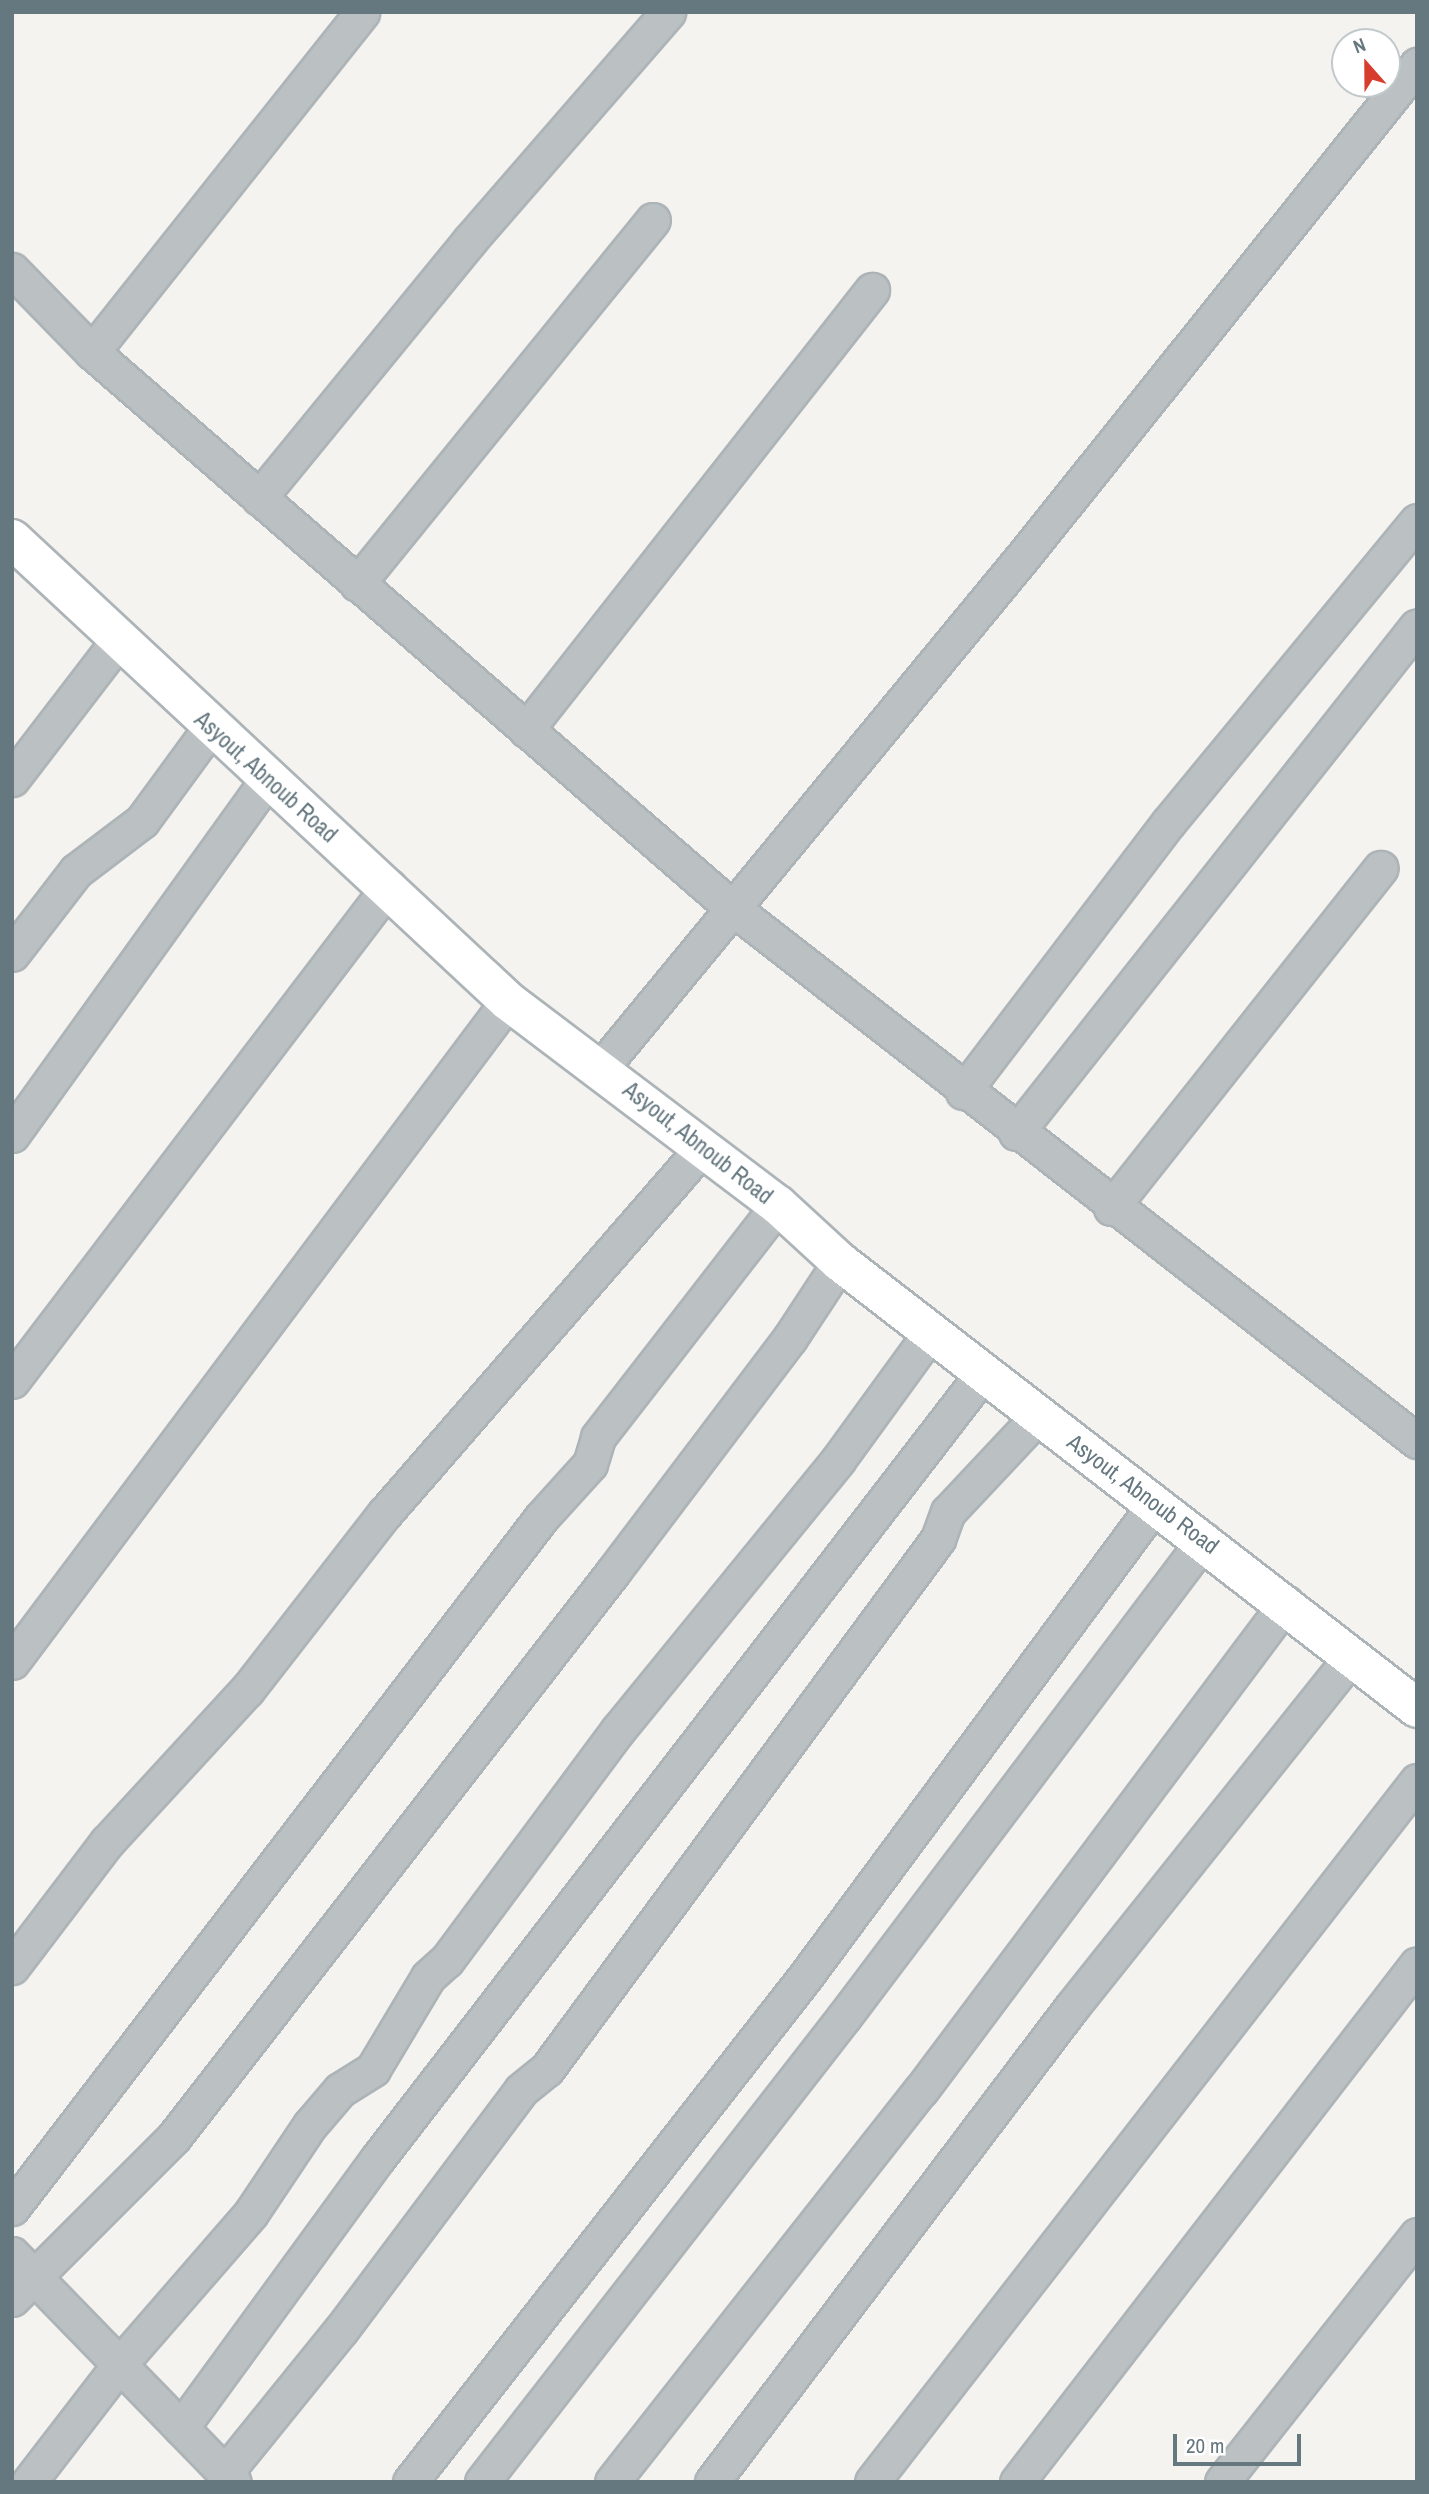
<!DOCTYPE html>
<html>
<head>
<meta charset="utf-8">
<style>
  body { margin:0 }
  #map { position:relative; width:1429px; height:2494px; overflow:hidden; background:#f4f3f0; font-family:"Archivo Narrow",sans-serif }
  div>[style] { position:absolute }
  [style*='--x'] { left:calc(var(--x)*1px); top:calc(var(--y)*1px); width:calc(var(--w)*1px); rotate:calc(var(--a)*1deg) }
  .roads { filter:drop-shadow(2px 0 #adb4b7) drop-shadow(-2px 0 #adb4b7) drop-shadow(0 2px #adb4b7) drop-shadow(0 -2px #adb4b7) }
  .minor>* { height:33px; margin:-16.5px; padding:0 16.5px; transform-origin:16.5px; border-radius:16.5px; background:#bbc0c2 }
  .secondary>* { height:38px; margin:-19px; padding:0 19px; transform-origin:19px; border-radius:19px; background:#fff }
  span { translate:-50% -50%; white-space:nowrap; text-align:center; line-height:1.15; -webkit-text-stroke:7px #fff; paint-order:stroke }
  .street-label { font-size:23px; color:#65777f }
  .frame { position:absolute; inset:0; border:14px solid #65777f; pointer-events:none }
  .north { position:absolute; left:1331px; top:28px; width:70px; height:70px; box-sizing:border-box; background:#fff; border:2px solid #c1c9cc; border-radius:50%; rotate:339deg; font-size:19px; font-weight:700; line-height:28px; text-align:center; color:#65777f }
  .north::after { content:''; display:block; margin:auto; width:24px; height:32px; background:#d73d2d; clip-path:polygon(50% 0,100% 100%,50% 72%,0 100%) }
  .scale { position:absolute; left:1173px; top:2434px; width:128px; height:32px; box-sizing:border-box; border:4px solid #65777f; border-top:0; padding-left:9px; font-size:21px; line-height:24px; white-space:nowrap; color:#65777f; -webkit-text-stroke:5px #fff; paint-order:stroke }
</style>
</head>
<body>
<div id="map">
  <div class="roads">
    <div class="minor">
      <i style="--x:12;--y:270;--w:115;--a:45.7"></i>
      <i style="--x:92;--y:352;--w:845;--a:40.97"></i>
      <i style="--x:730;--y:906;--w:871;--a:37.91"></i>
      <i style="--x:92;--y:352;--w:434;--a:-51.5"></i>
      <i style="--x:259;--y:498;--w:333;--a:-50.7"></i>
      <i style="--x:470;--y:240;--w:302;--a:-49"></i>
      <i style="--x:357;--y:584;--w:469;--a:-50.9"></i>
      <i style="--x:526;--y:730;--w:560;--a:-51.82"></i>
      <i style="--x:12;--y:779;--w:173;--a:-52.5"></i>
      <i style="--x:12;--y:954;--w:105;--a:-52.4"></i>
      <i style="--x:76;--y:871;--w:83;--a:-37.1"></i>
      <i style="--x:142;--y:821;--w:115;--a:-53.8"></i>
      <i style="--x:601;--y:1068;--w:666;--a:-50.48"></i>
      <i style="--x:1025;--y:554;--w:627;--a:-51.28"></i>
      <i style="--x:963;--y:1092;--w:338;--a:-52.7"></i>
      <i style="--x:1168;--y:823;--w:391;--a:-50.5"></i>
      <i style="--x:1016;--y:1133;--w:646;--a:-51.66"></i>
      <i style="--x:12;--y:1135;--w:436;--a:-54.3"></i>
      <i style="--x:1111;--y:1208;--w:434;--a:-51.6"></i>
      <i style="--x:12;--y:1381;--w:622;--a:-52.71"></i>
      <i style="--x:12;--y:1662;--w:826;--a:-53.12"></i>
      <i style="--x:12;--y:1967;--w:157;--a:-52.8"></i>
      <i style="--x:107;--y:1842;--w:207;--a:-47.4"></i>
      <i style="--x:247;--y:1690;--w:224;--a:-52.1"></i>
      <i style="--x:385;--y:1513;--w:485;--a:-49"></i>
      <i style="--x:12;--y:2208;--w:869;--a:-52.52"></i>
      <i style="--x:541;--y:1518;--w:73;--a:-47.8"></i>
      <i style="--x:590;--y:1464;--w:28;--a:-73"></i>
      <i style="--x:598;--y:1437;--w:294;--a:-52.2"></i>
      <i style="--x:12;--y:2254;--w:318;--a:45.8"></i>
      <i style="--x:12;--y:2299;--w:229;--a:-45"></i>
      <i style="--x:174;--y:2137;--w:716;--a:-52.15"></i>
      <i style="--x:613;--y:1572;--w:293;--a:-52.9"></i>
      <i style="--x:790;--y:1338;--w:91;--a:-56.7"></i>
      <i style="--x:181;--y:2428;--w:334;--a:-53.9"></i>
      <i style="--x:378;--y:2158;--w:992;--a:-52.37"></i>
      <i style="--x:225;--y:2473;--w:184;--a:-51"></i>
      <i style="--x:341;--y:2330;--w:300;--a:-53.1"></i>
      <i style="--x:521;--y:2090;--w:33;--a:-39"></i>
      <i style="--x:547;--y:2069;--w:659;--a:-53.58"></i>
      <i style="--x:938;--y:1539;--w:29;--a:-70"></i>
      <i style="--x:948;--y:1512;--w:133;--a:-46.8"></i>
      <i style="--x:29;--y:2482;--w:148;--a:-52.4"></i>
      <i style="--x:119;--y:2365;--w:201;--a:-49"></i>
      <i style="--x:251;--y:2213;--w:106;--a:-56.2"></i>
      <i style="--x:310;--y:2125;--w:46;--a:-49.4"></i>
      <i style="--x:340;--y:2090;--w:39;--a:-32"></i>
      <i style="--x:373;--y:2069;--w:107;--a:-59.1"></i>
      <i style="--x:428;--y:1977;--w:25;--a:-42"></i>
      <i style="--x:447;--y:1960;--w:287;--a:-53.4"></i>
      <i style="--x:618;--y:1730;--w:348;--a:-50.8"></i>
      <i style="--x:838;--y:1460;--w:158;--a:-54"></i>
      <i style="--x:410;--y:2482;--w:641;--a:-51.97"></i>
      <i style="--x:805;--y:1977;--w:588;--a:-53.5"></i>
      <i style="--x:482;--y:2482;--w:589;--a:-52.1"></i>
      <i style="--x:844;--y:2017;--w:598;--a:-52.96"></i>
      <i style="--x:612;--y:2482;--w:499;--a:-51.8"></i>
      <i style="--x:921;--y:2090;--w:609;--a:-53.15"></i>
      <i style="--x:712;--y:2482;--w:595;--a:-52.86"></i>
      <i style="--x:1071;--y:2008;--w:450;--a:-51.4"></i>
      <i style="--x:872;--y:2482;--w:888;--a:-52.14"></i>
      <i style="--x:1017;--y:2482;--w:654;--a:-52.32"></i>
      <i style="--x:1222;--y:2482;--w:315;--a:-51.7"></i>
    </div>
    <div class="secondary">
      <i style="--x:12;--y:539;--w:678;--a:42.97"></i>
      <i style="--x:508;--y:1001;--w:338;--a:37.1"></i>
      <i style="--x:778;--y:1205;--w:84;--a:42.6"></i>
      <i style="--x:840;--y:1262;--w:729;--a:37.7"></i>
    </div>
  </div>
  <div class="street-label">
    <span style="left:266px;top:777px;rotate:42deg">Asyout, Abnoub Road</span>
    <span style="left:698px;top:1143px;rotate:38deg">Asyout, Abnoub Road</span>
    <span style="left:1143px;top:1494px;rotate:37deg">Asyout, Abnoub Road</span>
  </div>
  <div class="frame"></div>
  <div class="north">N</div>
  <div class="scale">20 m</div>
</div>
</body>
</html>
